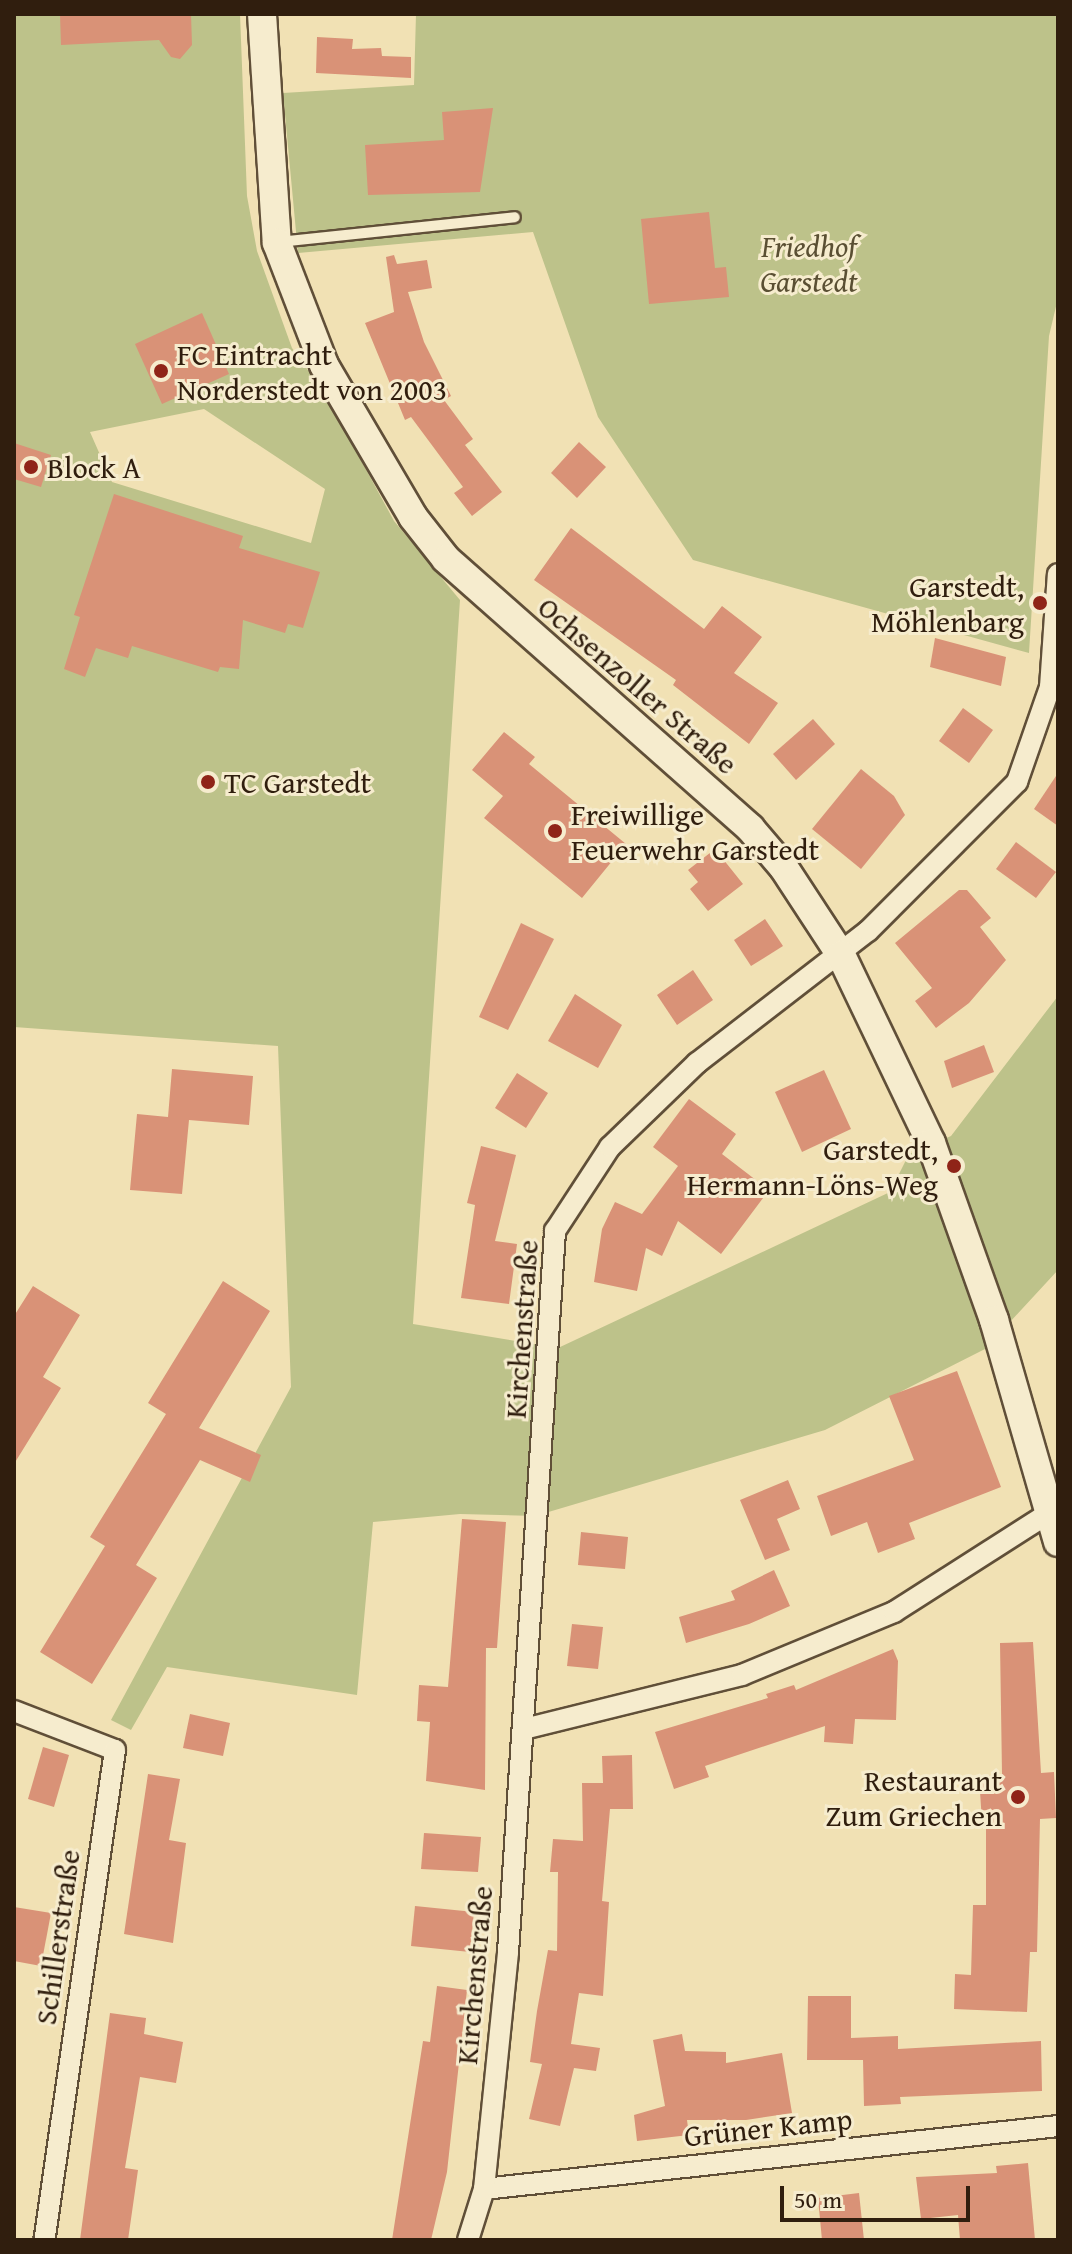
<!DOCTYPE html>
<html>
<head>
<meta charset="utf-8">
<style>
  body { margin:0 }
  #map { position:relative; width:1072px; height:2254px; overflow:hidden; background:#f1e1b4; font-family:"Gentium Book Plus",serif }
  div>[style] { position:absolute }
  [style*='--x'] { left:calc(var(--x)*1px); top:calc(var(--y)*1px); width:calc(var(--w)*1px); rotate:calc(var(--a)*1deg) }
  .green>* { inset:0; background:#bdc28a }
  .building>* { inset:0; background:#d99277 }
  .roads { filter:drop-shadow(2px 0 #604f38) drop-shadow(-2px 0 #604f38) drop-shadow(0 2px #604f38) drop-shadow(0 -2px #604f38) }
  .lane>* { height:10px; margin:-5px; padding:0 5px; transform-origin:5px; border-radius:5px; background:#f6ecce }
  .street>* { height:20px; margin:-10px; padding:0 10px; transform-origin:10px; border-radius:10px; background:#f6ecce }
  .secondary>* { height:28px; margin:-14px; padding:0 14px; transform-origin:14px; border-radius:14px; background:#f6ecce }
  .dots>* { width:22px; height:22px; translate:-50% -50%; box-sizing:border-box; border:4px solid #f6ecce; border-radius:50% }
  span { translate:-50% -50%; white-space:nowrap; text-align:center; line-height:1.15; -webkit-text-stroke:6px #f6ecce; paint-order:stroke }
  .park-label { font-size:30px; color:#5a4f33; font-style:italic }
  .poi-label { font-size:30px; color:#301e0e }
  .left { translate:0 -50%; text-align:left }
  .right { translate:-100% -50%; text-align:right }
  .street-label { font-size:30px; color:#301e0e }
  .frame { position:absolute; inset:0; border:16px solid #301e0e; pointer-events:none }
  .scale { position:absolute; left:780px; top:2186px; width:190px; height:36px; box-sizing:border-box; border:4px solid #301e0e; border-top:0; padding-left:10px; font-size:24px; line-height:28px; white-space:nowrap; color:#301e0e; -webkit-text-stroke:6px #f6ecce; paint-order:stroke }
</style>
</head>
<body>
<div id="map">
  <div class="green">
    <i style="clip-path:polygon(evenodd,14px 14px,240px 14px,247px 196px,257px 251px,292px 348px,325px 394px,394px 521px,460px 600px,413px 1324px,558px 1348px,890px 1192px,909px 1154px,951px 1136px,1058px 996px,1058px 1270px,985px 1349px,825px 1430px,535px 1516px,460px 1514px,373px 1522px,357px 1695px,167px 1667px,131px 1730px,111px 1720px,291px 1387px,278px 1046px,14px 1027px,14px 14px,204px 409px,325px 489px,311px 543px,112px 482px,90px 432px,204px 409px)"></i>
    <i style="clip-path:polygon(416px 14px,1058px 14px,1058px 298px,1049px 336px,1029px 653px,693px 560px,598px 417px,533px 232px,298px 253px,283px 93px,414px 85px)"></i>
  </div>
  <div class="building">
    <i style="clip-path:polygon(60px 14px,191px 14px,192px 45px,180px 59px,171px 57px,159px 40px,61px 45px)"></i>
    <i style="clip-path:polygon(317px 37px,353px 39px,352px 49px,381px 48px,382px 56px,411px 57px,411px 78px,316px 73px)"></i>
    <i style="clip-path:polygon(493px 108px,480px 192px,368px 195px,365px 145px,444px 140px,442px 112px)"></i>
    <i style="clip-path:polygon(709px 212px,715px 268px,726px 267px,729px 297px,649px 304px,641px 219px)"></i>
    <i style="clip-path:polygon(394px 255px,397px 264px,427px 260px,432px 288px,408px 292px,424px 342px,451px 396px,444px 400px,473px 439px,465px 445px,502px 492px,472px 516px,454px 493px,463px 487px,411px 417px,405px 420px,365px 323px,394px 312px,386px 257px)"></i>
    <i style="clip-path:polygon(202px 313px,229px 374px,162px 404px,135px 344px)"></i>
    <i style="clip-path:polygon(579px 442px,606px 467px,577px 498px,551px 473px)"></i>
    <i style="clip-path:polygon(14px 443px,51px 455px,41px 487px,14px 479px)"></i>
    <i style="clip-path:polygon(114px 494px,243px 536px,239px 548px,320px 572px,303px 628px,288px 624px,285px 633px,243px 620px,239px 669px,220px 667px,218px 672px,132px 646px,128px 658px,96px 648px,85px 677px,64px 669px,80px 617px,74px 615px)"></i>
    <i style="clip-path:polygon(571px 528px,704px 629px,722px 606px,762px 637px,734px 673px,778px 703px,749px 744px,673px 685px,676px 680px,534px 580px)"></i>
    <i style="clip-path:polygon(935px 638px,1006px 657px,1001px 686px,930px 667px)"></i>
    <i style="clip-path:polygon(963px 708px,993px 730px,969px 763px,939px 741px)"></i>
    <i style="clip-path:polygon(813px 719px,835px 744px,796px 780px,773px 754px)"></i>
    <i style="clip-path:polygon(504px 732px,535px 757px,529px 764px,626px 844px,582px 898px,484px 818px,503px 796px,472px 770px)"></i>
    <i style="clip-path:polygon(861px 769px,894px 796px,905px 815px,861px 869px,812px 829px)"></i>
    <i style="clip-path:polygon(1058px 773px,1058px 826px,1034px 809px)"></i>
    <i style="clip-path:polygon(1016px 842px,1056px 872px,1036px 898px,996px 869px)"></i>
    <i style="clip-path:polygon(715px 849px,743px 884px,708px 911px,690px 889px,698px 882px,688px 870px)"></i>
    <i style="clip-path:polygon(959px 890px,967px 890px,991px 918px,980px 927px,1006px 960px,969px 1003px,936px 1028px,915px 1001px,932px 988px,895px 943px)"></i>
    <i style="clip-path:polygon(765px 919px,783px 946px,751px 966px,734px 940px)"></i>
    <i style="clip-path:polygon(521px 923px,554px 939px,508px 1030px,479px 1017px)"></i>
    <i style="clip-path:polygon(693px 970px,713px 1000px,677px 1025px,657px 995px)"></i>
    <i style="clip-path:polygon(575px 994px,622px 1025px,598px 1068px,548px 1041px)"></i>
    <i style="clip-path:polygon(984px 1045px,994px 1072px,952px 1088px,944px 1061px)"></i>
    <i style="clip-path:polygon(172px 1069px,253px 1076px,249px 1125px,189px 1120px,182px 1194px,130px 1190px,137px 1114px,168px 1117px)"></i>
    <i style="clip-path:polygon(824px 1070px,851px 1129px,802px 1152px,775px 1092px)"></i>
    <i style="clip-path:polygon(517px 1073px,548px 1093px,526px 1128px,495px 1108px)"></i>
    <i style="clip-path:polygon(689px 1099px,736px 1134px,722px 1154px,769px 1190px,721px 1254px,678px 1221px,662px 1256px,646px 1248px,637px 1291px,594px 1282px,602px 1229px,615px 1202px,642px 1214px,678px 1166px,653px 1147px)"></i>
    <i style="clip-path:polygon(481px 1146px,516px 1155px,495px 1241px,517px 1244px,509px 1304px,461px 1298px,475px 1205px,467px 1203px)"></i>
    <i style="clip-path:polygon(223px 1281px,270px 1311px,199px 1428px,261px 1455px,250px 1482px,200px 1460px,136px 1565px,157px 1578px,92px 1684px,40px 1652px,105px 1546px,90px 1537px,166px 1414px,148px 1403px)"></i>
    <i style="clip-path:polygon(33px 1286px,80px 1315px,43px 1377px,61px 1388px,14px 1464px,14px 1316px)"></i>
    <i style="clip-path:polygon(957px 1371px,1001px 1487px,909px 1523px,915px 1539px,878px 1553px,867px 1522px,831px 1536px,817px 1496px,914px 1460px,889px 1396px)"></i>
    <i style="clip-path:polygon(788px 1480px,800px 1509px,777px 1519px,790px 1550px,765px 1560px,740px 1500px)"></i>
    <i style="clip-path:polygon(462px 1519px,506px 1522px,497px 1648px,486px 1648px,485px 1790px,426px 1781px,430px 1722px,417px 1721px,419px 1685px,448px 1687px)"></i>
    <i style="clip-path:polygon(581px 1532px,628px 1537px,625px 1569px,578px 1565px)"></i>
    <i style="clip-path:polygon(774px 1570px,790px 1606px,749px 1624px,686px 1643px,679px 1617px,735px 1600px,731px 1591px)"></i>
    <i style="clip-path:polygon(572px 1624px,603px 1627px,598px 1669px,567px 1666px)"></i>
    <i style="clip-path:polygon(1033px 1642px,1041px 1773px,1054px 1772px,1056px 1818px,1040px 1819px,1037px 1952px,1030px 1952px,1027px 2012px,954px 2009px,955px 1974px,971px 1975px,973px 1905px,986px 1905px,986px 1821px,982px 1822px,979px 1776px,1002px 1774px,1000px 1643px)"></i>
    <i style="clip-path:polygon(893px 1649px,898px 1661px,896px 1720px,855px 1719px,853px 1744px,824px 1742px,825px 1726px,705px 1766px,709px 1777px,674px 1789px,655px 1732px,768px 1698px,766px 1694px,794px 1685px,796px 1690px)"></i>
    <i style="clip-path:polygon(190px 1714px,230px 1723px,223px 1756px,183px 1748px)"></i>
    <i style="clip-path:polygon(43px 1747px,69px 1755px,54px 1807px,28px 1799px)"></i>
    <i style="clip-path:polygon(632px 1755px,633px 1809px,610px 1809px,602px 1901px,609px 1902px,603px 1996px,579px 1993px,571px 2044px,600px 2048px,596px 2071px,574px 2068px,560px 2126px,529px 2119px,542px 2064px,530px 2062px,537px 2011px,548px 1950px,557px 1951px,558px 1872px,550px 1872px,553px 1839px,583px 1841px,582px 1783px,603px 1783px,602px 1756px)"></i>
    <i style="clip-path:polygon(148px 1774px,180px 1779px,169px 1840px,186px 1843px,173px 1943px,124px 1934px)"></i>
    <i style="clip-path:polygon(424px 1833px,481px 1837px,478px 1872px,421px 1869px)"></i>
    <i style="clip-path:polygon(415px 1906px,474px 1912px,470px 1952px,411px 1946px)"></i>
    <i style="clip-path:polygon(14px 1907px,51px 1913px,41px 1966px,14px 1961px)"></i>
    <i style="clip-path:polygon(437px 1986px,467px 1990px,447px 2172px,431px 2240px,392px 2240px,423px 2041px,430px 2042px)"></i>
    <i style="clip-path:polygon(808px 1996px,851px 1996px,851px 2038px,898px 2036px,898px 2049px,1041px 2041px,1042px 2091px,900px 2097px,901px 2104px,864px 2106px,863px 2060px,807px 2060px)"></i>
    <i style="clip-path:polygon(110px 2013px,146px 2018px,144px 2034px,183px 2042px,176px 2083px,140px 2077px,125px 2168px,138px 2170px,128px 2240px,80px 2240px)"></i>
    <i style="clip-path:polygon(682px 2034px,685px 2051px,726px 2052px,726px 2063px,782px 2053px,792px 2113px,746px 2120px,687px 2120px,689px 2135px,637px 2141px,634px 2115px,665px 2106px,653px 2040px)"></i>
    <i style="clip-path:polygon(1028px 2163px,1035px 2240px,960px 2240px,958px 2215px,921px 2219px,916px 2177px,997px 2173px,996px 2166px)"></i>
    <i style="clip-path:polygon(859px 2193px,864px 2240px,822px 2240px,818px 2198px)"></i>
  </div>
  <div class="roads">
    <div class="lane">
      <i style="--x:279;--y:242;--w:237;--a:-6"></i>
    </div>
    <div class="street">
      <i style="--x:14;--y:1711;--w:108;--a:21.1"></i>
      <i style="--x:115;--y:1750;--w:495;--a:98.2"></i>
      <i style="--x:524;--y:1729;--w:225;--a:-13.9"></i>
      <i style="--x:742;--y:1675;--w:165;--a:-22.5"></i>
      <i style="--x:894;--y:1612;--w:195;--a:-32.6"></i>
      <i style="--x:484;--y:2189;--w:577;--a:-6.26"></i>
      <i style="--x:468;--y:2240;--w:53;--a:-72.6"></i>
      <i style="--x:484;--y:2189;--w:238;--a:-84.2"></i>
      <i style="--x:508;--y:1952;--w:723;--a:-86.27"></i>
      <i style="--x:555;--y:1231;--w:100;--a:-56.8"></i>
      <i style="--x:610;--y:1147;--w:121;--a:-44"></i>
      <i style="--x:697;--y:1063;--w:216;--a:-37.7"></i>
      <i style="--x:868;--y:931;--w:211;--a:-45"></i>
      <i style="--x:1017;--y:782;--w:101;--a:-70.8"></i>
      <i style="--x:1050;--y:687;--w:113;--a:-86"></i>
    </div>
    <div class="secondary">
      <i style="--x:262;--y:14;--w:229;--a:86.3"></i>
      <i style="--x:277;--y:243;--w:131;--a:68.9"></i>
      <i style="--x:324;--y:365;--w:176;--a:59.6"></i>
      <i style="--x:413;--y:517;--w:53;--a:51.8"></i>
      <i style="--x:446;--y:559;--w:406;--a:41.5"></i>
      <i style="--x:750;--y:828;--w:52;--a:49.6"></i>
      <i style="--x:784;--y:868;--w:104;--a:56.8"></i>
      <i style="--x:841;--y:955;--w:208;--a:64.4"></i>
      <i style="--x:931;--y:1143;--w:188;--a:70.4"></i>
      <i style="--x:994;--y:1320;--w:231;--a:73.9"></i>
    </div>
  </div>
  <div class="dots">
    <i style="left:161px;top:371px;background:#8f2418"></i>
    <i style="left:31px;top:467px;background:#8f2418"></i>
    <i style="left:1040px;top:603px;background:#8f2418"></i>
    <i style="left:208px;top:782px;background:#8f2418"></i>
    <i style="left:555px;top:831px;background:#8f2418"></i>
    <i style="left:954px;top:1166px;background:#8f2418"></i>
    <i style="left:1018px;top:1797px;background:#8f2418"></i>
  </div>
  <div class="park-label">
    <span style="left:809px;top:263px">Friedhof<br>Garstedt</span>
  </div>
  <div class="poi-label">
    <span class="left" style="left:177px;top:371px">FC Eintracht<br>Norderstedt von 2003</span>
    <span class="left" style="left:47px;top:467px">Block A</span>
    <span class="right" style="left:1024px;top:603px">Garstedt,<br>Möhlenbarg</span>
    <span class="left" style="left:224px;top:782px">TC Garstedt</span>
    <span class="left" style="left:571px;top:831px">Freiwillige<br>Feuerwehr Garstedt</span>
    <span class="right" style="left:938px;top:1166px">Garstedt,<br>Hermann-Löns-Weg</span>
    <span class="right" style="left:1002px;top:1797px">Restaurant<br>Zum Griechen</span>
  </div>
  <div class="street-label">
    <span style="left:638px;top:685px;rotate:41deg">Ochsenzoller Straße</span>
    <span style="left:521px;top:1329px;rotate:-86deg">Kirchenstraße</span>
    <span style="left:57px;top:1937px;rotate:-82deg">Schillerstraße</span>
    <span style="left:474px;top:1975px;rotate:-85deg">Kirchenstraße</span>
    <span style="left:768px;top:2127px;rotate:-6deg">Grüner Kamp</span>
  </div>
  <div class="frame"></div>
  <div class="scale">50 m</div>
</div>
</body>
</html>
